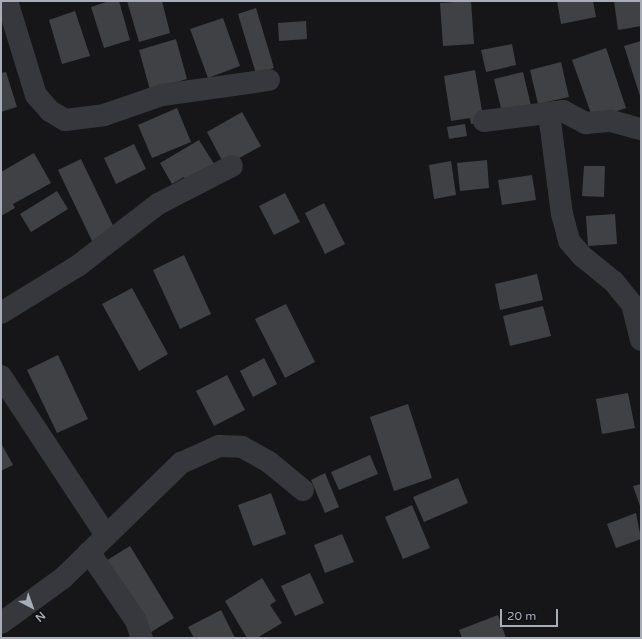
<!DOCTYPE html>
<html>
<head>
<meta charset="utf-8">
<style>
  body { margin:0 }
  #map { position:relative; width:642px; height:639px; overflow:hidden; background:#161618; font-family:"Varela Round",sans-serif }
  div>[style] { position:absolute }
  [style*='--x'] { left:calc(var(--x)*1px); top:calc(var(--y)*1px); width:calc(var(--w)*1px); rotate:calc(var(--a)*1deg) }
  .building>* { inset:0; background:#404145 }
  .minor>* { height:22px; margin:-11px; padding:0 11px; transform-origin:11px; border-radius:11px; background:#37383d }
  span { translate:-50% -50%; white-space:nowrap; text-align:center; line-height:1.15; -webkit-text-stroke:4px #111113; paint-order:stroke }
  .frame { position:absolute; inset:0; border:2px solid #a8adb8; pointer-events:none }
  .north { position:absolute; left:12px; top:587px; width:40px; height:40px; -webkit-text-stroke:3px #111113; paint-order:stroke; rotate:139deg; font-size:11px; font-weight:700; line-height:16px; text-align:center; color:#a8adb8 }
  .north::after { content:''; display:block; margin:auto; width:14px; height:18px; background:#a8adb8; clip-path:polygon(50% 0,100% 100%,50% 72%,0 100%) }
  .scale { position:absolute; left:500px; top:609px; width:58px; height:18px; box-sizing:border-box; border:2px solid #a8adb8; border-top:0; padding-left:5px; font-size:12px; line-height:14px; white-space:nowrap; color:#a8adb8; -webkit-text-stroke:3px #111113; paint-order:stroke }
</style>
</head>
<body>
<div id="map">
  <div class="building">
    <i style="clip-path:polygon(109px 1px,119px 1px,130px 40px,104px 48px,91px 7px)"></i>
    <i style="clip-path:polygon(127px 1px,162px 1px,170px 33px,139px 42px)"></i>
    <i style="clip-path:polygon(471px 1px,474px 44px,443px 46px,440px 3px)"></i>
    <i style="clip-path:polygon(557px 1px,593px 1px,596px 17px,561px 24px)"></i>
    <i style="clip-path:polygon(614px 1px,641px 1px,641px 26px,618px 30px)"></i>
    <i style="clip-path:polygon(256px 8px,274px 68px,256px 74px,238px 14px)"></i>
    <i style="clip-path:polygon(75px 11px,90px 56px,62px 64px,49px 20px)"></i>
    <i style="clip-path:polygon(223px 18px,240px 66px,208px 78px,190px 29px)"></i>
    <i style="clip-path:polygon(306px 21px,307px 39px,279px 41px,278px 23px)"></i>
    <i style="clip-path:polygon(176px 39px,187px 79px,150px 90px,139px 50px)"></i>
    <i style="clip-path:polygon(641px 41px,641px 99px,624px 46px)"></i>
    <i style="clip-path:polygon(512px 44px,516px 65px,486px 72px,481px 50px)"></i>
    <i style="clip-path:polygon(606px 48px,626px 108px,593px 119px,572px 60px)"></i>
    <i style="clip-path:polygon(561px 62px,569px 97px,538px 104px,530px 70px)"></i>
    <i style="clip-path:polygon(475px 70px,484px 122px,471px 124px,470px 118px,451px 121px,444px 76px)"></i>
    <i style="clip-path:polygon(6px 72px,17px 107px,1px 112px,1px 73px)"></i>
    <i style="clip-path:polygon(523px 72px,532px 110px,503px 117px,494px 79px)"></i>
    <i style="clip-path:polygon(177px 108px,191px 142px,152px 158px,138px 125px)"></i>
    <i style="clip-path:polygon(242px 112px,261px 146px,225px 166px,207px 132px)"></i>
    <i style="clip-path:polygon(465px 124px,467px 136px,449px 139px,447px 127px)"></i>
    <i style="clip-path:polygon(199px 140px,216px 167px,188px 184px,184px 177px,172px 184px,160px 163px)"></i>
    <i style="clip-path:polygon(134px 144px,146px 169px,116px 184px,104px 158px)"></i>
    <i style="clip-path:polygon(34px 153px,51px 183px,13px 204px,15px 208px,1px 216px,1px 172px)"></i>
    <i style="clip-path:polygon(81px 159px,116px 232px,93px 243px,58px 170px)"></i>
    <i style="clip-path:polygon(487px 160px,489px 188px,460px 191px,457px 163px)"></i>
    <i style="clip-path:polygon(451px 161px,456px 195px,434px 199px,429px 165px)"></i>
    <i style="clip-path:polygon(584px 166px,605px 166px,604px 197px,582px 196px)"></i>
    <i style="clip-path:polygon(532px 175px,536px 200px,502px 205px,498px 180px)"></i>
    <i style="clip-path:polygon(57px 191px,68px 209px,31px 232px,20px 214px)"></i>
    <i style="clip-path:polygon(285px 193px,300px 222px,274px 235px,259px 206px)"></i>
    <i style="clip-path:polygon(324px 203px,345px 244px,325px 254px,305px 213px)"></i>
    <i style="clip-path:polygon(615px 214px,617px 244px,588px 246px,586px 216px)"></i>
    <i style="clip-path:polygon(184px 255px,211px 314px,180px 329px,153px 270px)"></i>
    <i style="clip-path:polygon(537px 274px,543px 300px,500px 310px,495px 284px)"></i>
    <i style="clip-path:polygon(132px 288px,168px 354px,139px 371px,102px 304px)"></i>
    <i style="clip-path:polygon(286px 304px,315px 362px,285px 378px,255px 319px)"></i>
    <i style="clip-path:polygon(543px 306px,551px 336px,510px 346px,503px 316px)"></i>
    <i style="clip-path:polygon(58px 355px,88px 419px,57px 433px,27px 370px)"></i>
    <i style="clip-path:polygon(264px 358px,277px 384px,253px 397px,240px 371px)"></i>
    <i style="clip-path:polygon(227px 375px,245px 410px,214px 426px,196px 391px)"></i>
    <i style="clip-path:polygon(628px 393px,635px 428px,602px 434px,596px 399px)"></i>
    <i style="clip-path:polygon(408px 404px,432px 478px,394px 491px,370px 417px)"></i>
    <i style="clip-path:polygon(1px 443px,13px 465px,1px 471px)"></i>
    <i style="clip-path:polygon(370px 455px,378px 474px,339px 490px,331px 472px)"></i>
    <i style="clip-path:polygon(325px 473px,339px 507px,325px 513px,311px 480px)"></i>
    <i style="clip-path:polygon(458px 478px,468px 503px,424px 522px,413px 497px)"></i>
    <i style="clip-path:polygon(641px 484px,641px 509px,633px 486px)"></i>
    <i style="clip-path:polygon(271px 493px,286px 534px,253px 546px,238px 505px)"></i>
    <i style="clip-path:polygon(412px 505px,430px 548px,403px 559px,385px 517px)"></i>
    <i style="clip-path:polygon(636px 513px,641px 539px,616px 548px,607px 524px)"></i>
    <i style="clip-path:polygon(342px 534px,354px 562px,325px 573px,314px 545px)"></i>
    <i style="clip-path:polygon(130px 546px,174px 618px,148px 634px,104px 562px)"></i>
    <i style="clip-path:polygon(310px 573px,324px 603px,295px 616px,281px 586px)"></i>
    <i style="clip-path:polygon(262px 578px,276px 601px,270px 605px,282px 623px,257px 638px,247px 638px,225px 601px)"></i>
    <i style="clip-path:polygon(221px 610px,235px 638px,194px 638px,188px 627px)"></i>
    <i style="clip-path:polygon(498px 615px,506px 638px,462px 638px,459px 630px)"></i>
  </div>
  <div class="minor">
    <i style="--x:7;--y:1;--w:98;--a:72.9"></i>
    <i style="--x:36;--y:95;--w:21;--a:49"></i>
    <i style="--x:50;--y:111;--w:17;--a:31"></i>
    <i style="--x:65;--y:120;--w:39;--a:-7"></i>
    <i style="--x:104;--y:115;--w:61;--a:-19"></i>
    <i style="--x:162;--y:95;--w:108;--a:-8"></i>
    <i style="--x:549;--y:113;--w:102;--a:82.7"></i>
    <i style="--x:562;--y:214;--w:28;--a:75"></i>
    <i style="--x:569;--y:241;--w:20;--a:49"></i>
    <i style="--x:582;--y:256;--w:41;--a:39.1"></i>
    <i style="--x:614;--y:282;--w:28;--a:51"></i>
    <i style="--x:632;--y:304;--w:37;--a:76"></i>
    <i style="--x:484;--y:121;--w:80;--a:-7.2"></i>
    <i style="--x:563;--y:111;--w:26;--a:28"></i>
    <i style="--x:586;--y:123;--w:25;--a:-5"></i>
    <i style="--x:611;--y:121;--w:31;--a:15"></i>
    <i style="--x:1;--y:313;--w:92;--a:-31.6"></i>
    <i style="--x:79;--y:265;--w:100;--a:-37.7"></i>
    <i style="--x:158;--y:204;--w:83;--a:-27.2"></i>
    <i style="--x:1;--y:376;--w:191;--a:56.6"></i>
    <i style="--x:89;--y:552;--w:83;--a:55.7"></i>
    <i style="--x:136;--y:621;--w:18;--a:71"></i>
    <i style="--x:1;--y:623;--w:77;--a:-36"></i>
    <i style="--x:63;--y:578;--w:165;--a:-44.3"></i>
    <i style="--x:181;--y:463;--w:42;--a:-24.1"></i>
    <i style="--x:219;--y:446;--w:23;--a:2"></i>
    <i style="--x:242;--y:447;--w:31;--a:29"></i>
    <i style="--x:269;--y:462;--w:44;--a:39.5"></i>
  </div>
  <div class="frame"></div>
  <div class="north">N</div>
  <div class="scale">20 m</div>
</div>
</body>
</html>
